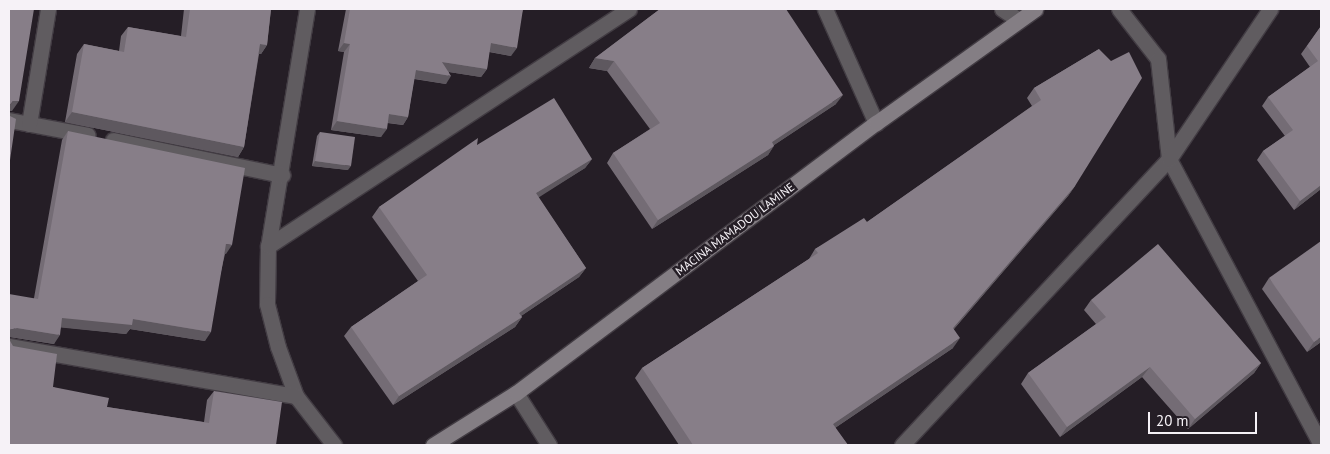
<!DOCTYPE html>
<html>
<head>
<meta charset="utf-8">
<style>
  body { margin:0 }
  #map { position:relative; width:1330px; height:454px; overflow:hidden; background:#251e26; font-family:"PT Sans",sans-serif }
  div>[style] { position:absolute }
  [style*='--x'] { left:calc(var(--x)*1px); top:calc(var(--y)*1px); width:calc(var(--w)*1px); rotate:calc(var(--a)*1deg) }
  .roads { filter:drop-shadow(1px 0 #423c43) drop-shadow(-1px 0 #423c43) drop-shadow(0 1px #423c43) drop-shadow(0 -1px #423c43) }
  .street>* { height:15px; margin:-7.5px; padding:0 7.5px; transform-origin:7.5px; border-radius:7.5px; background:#605c60 }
  .secondary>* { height:15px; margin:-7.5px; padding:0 7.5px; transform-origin:7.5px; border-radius:7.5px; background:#847e84 }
  .wall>* { inset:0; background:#746c75 }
  .shaded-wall>* { inset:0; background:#5e585f }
  .building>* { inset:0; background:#877e88 }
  span { translate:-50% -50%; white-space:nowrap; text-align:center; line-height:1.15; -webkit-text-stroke:5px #251e26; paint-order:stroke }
  .street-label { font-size:12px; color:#f6f2f7 }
  .frame { position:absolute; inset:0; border:10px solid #f6f2f7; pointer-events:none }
  .scale { position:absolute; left:1148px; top:412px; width:109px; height:22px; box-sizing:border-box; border:2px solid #f6f2f7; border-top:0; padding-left:6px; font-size:15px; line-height:18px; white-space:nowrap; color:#f6f2f7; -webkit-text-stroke:4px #251e26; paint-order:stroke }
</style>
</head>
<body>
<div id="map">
  <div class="roads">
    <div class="street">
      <i style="--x:307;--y:9;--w:240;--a:99.3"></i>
      <i style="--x:268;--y:246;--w:58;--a:91"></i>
      <i style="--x:267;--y:304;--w:44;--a:75.7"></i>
      <i style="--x:278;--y:347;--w:52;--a:69.8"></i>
      <i style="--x:296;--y:396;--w:62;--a:52.2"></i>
      <i style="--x:825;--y:9;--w:125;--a:65.9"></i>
      <i style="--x:1002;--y:9;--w:20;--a:33"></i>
      <i style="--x:1119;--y:9;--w:63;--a:52"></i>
      <i style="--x:1158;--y:59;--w:101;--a:83.7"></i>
      <i style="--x:1169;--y:159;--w:324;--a:62"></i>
      <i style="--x:9;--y:120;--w:80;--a:10.8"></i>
      <i style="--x:29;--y:124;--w:117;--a:-80.6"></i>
      <i style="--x:113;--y:140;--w:173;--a:11.7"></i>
      <i style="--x:268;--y:246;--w:432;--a:-33.3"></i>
      <i style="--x:9;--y:346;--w:291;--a:9.9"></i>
      <i style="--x:516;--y:393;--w:62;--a:57.6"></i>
      <i style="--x:902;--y:445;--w:391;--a:-47"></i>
      <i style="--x:1169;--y:159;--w:181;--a:-56"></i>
    </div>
    <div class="secondary">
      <i style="--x:433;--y:445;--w:98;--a:-32.1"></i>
      <i style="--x:516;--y:393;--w:450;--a:-36.9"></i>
      <i style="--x:876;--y:123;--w:196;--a:-35.6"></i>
    </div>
  </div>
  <div class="wall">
    <i style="clip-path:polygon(184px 9px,271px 9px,267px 45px,261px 54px,259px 54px,244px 147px,238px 157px,65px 122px,77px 54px,84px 44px,119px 51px,121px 36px,128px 27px,181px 36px)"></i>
    <i style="clip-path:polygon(346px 9px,523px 9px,511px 56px,489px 52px,487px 69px,481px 77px,449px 72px,446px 84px,414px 79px,408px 117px,403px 125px,387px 123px,381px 137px,331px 130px,344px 52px,338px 51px)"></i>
    <i style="clip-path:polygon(660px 9px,836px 104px,774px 145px,768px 155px,652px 229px,607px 163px,613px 153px,650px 129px,607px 71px,589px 68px,595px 58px)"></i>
    <i style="clip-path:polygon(1321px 26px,1321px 189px,1294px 210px,1257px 160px,1263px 151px,1285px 136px,1262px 106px,1268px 97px,1310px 67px,1301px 54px)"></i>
    <i style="clip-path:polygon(1099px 49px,1075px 186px,1068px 196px,954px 329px,953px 348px,835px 428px,848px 445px,679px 445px,635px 378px,642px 368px,809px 259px,815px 249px,867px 222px,1032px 106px,1027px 98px,1034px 88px)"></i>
    <i style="clip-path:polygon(68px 131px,226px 254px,225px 254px,205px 341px,130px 329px,126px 334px,61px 327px,54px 344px,10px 337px,34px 298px,62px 140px)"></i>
    <i style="clip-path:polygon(320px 132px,348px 170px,312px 166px,317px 136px)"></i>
    <i style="clip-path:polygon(477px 145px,592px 159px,585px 168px,538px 197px,586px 268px,579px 277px,521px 316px,522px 317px,515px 327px,393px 405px,344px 336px,351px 327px,418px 281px,372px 217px,379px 207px)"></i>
    <i style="clip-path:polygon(1269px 278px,1321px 342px,1307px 352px,1262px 289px)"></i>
    <i style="clip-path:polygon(1091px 300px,1261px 363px,1254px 373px,1188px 429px,1142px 377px,1060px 437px,1021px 384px,1028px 373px,1096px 324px,1084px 310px)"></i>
    <i style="clip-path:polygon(13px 346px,53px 387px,107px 407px,204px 422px,207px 400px,214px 391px,276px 445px,9px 445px)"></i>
  </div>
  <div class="shaded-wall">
    <i style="clip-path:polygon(344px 43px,350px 44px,344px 52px,338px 51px)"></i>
    <i style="clip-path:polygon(491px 43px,517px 48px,511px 56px,485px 51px)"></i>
    <i style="clip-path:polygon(260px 44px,267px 45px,261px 54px,254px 54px)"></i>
    <i style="clip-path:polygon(595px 58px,614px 61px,607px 71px,589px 68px)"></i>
    <i style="clip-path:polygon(442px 62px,487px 69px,481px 77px,436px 70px)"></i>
    <i style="clip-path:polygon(416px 70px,451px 76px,446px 84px,410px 78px)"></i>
    <i style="clip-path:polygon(843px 95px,836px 104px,765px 151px,772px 142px)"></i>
    <i style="clip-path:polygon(13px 101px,19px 101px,12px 111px,9px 111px,9px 106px)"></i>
    <i style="clip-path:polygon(72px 112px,244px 147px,238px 157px,65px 122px)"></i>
    <i style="clip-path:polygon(389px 114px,408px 117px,403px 125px,383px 122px)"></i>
    <i style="clip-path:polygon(337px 121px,387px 129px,381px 137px,331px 130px)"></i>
    <i style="clip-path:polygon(774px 146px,768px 155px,652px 229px,658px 220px)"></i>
    <i style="clip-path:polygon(592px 159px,585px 168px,530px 203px,536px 193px)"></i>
    <i style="clip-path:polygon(315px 161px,351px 166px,348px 170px,312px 166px)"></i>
    <i style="clip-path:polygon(1321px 185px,1321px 189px,1294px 210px,1300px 201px)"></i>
    <i style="clip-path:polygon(1075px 186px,1068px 196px,946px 338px,953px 328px)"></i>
    <i style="clip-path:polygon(226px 244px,232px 245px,226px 254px,220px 253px)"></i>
    <i style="clip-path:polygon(586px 268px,579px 277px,512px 322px,519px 313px)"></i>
    <i style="clip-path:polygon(522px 317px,515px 327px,393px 405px,399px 396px)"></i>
    <i style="clip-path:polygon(62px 318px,133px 319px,211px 332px,205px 341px,130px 329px,126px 334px,56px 327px)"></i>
    <i style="clip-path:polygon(17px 328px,60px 335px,54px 344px,10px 337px,9px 337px,9px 330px)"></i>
    <i style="clip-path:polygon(1321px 337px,1321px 342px,1307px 352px,1314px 342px)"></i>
    <i style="clip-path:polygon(960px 338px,953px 348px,826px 434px,833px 424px)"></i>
    <i style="clip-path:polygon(1261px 363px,1254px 373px,1188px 429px,1195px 419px)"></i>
    <i style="clip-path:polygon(1150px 367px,1142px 377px,1060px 437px,1067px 427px)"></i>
  </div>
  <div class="building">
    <i style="clip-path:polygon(9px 9px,34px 9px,19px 101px,13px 101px,9px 106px)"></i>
    <i style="clip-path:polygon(190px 9px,271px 9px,267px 45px,260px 44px,244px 147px,72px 112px,84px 44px,124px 52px,128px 27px,186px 37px)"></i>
    <i style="clip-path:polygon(350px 9px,523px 9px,517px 48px,491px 43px,487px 69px,442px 62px,451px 76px,416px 70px,408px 117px,389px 114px,387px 129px,337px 121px,350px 44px,344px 43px)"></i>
    <i style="clip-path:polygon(660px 9px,786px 9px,843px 95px,772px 142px,774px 146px,658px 220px,613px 153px,660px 123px,614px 61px,595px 58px)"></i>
    <i style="clip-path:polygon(1321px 26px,1321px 185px,1300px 201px,1263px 151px,1293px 130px,1268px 97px,1318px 61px,1307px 46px)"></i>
    <i style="clip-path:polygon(1099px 49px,1111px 61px,1129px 52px,1142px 78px,1075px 186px,953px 328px,960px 338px,833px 424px,848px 445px,693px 445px,642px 368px,818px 253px,815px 249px,864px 218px,867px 222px,1041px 100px,1034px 88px)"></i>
    <i style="clip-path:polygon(554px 98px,592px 159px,536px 193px,586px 268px,519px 313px,522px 317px,399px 396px,351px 327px,427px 275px,379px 207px,478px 138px,477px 145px)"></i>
    <i style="clip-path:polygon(9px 114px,10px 116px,16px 119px,9px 167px)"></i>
    <i style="clip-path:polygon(68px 131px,245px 168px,232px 245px,226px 244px,211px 332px,133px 319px,132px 325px,62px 318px,60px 335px,17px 328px,9px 330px,9px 294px,38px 299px)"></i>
    <i style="clip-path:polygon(320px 132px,355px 137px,351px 166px,315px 161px)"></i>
    <i style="clip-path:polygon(1321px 241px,1321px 337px,1314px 342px,1269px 278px)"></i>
    <i style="clip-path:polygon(1158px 244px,1261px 363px,1195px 419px,1150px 367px,1067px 427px,1028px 373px,1106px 317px,1091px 300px)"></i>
    <i style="clip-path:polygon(9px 339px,13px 346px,57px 354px,53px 387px,109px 398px,107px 407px,209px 423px,214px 391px,282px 402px,276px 445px,9px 445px)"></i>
  </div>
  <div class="street-label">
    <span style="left:735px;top:229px;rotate:-37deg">MACINA MAMADOU LAMINE</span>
  </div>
  <div class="frame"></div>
  <div class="scale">20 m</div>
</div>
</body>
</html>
